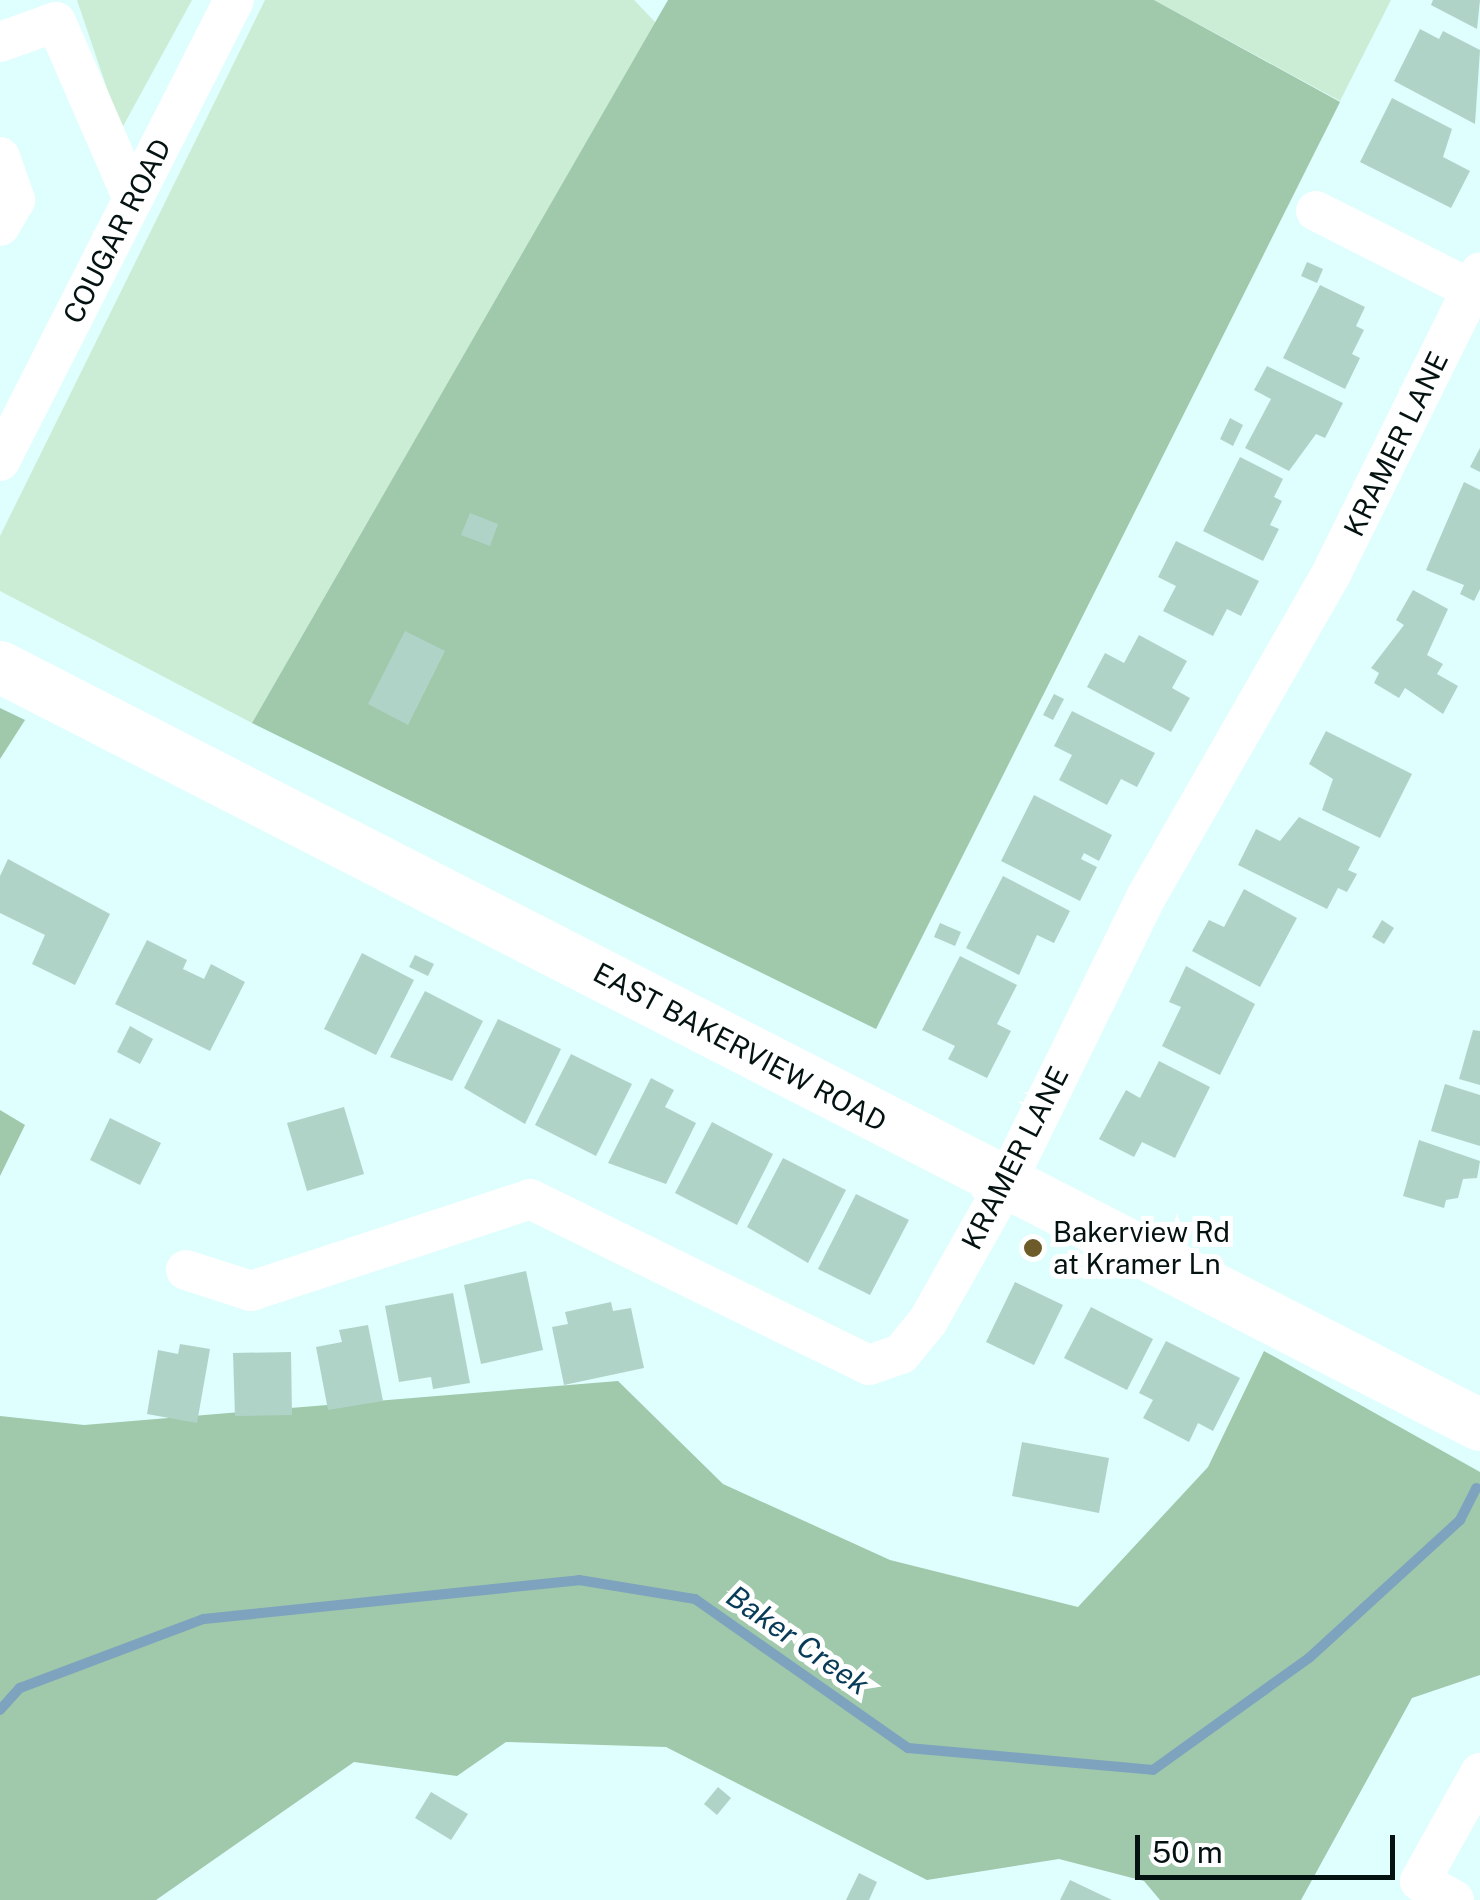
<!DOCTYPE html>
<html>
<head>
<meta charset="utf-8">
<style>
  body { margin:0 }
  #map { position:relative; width:1480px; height:1900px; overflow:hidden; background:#dffefe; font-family:"Public Sans",sans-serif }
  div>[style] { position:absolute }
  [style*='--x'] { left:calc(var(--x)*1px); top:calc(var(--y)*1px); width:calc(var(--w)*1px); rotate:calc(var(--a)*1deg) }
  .green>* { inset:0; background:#ccedd5 }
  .forest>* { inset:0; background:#a0c8ab }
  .stream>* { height:10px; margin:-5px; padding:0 5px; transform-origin:5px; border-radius:5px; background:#7da3be }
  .building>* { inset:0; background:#b0d3c8 }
  .minor>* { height:40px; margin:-20px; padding:0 20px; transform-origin:20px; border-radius:20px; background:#fff }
  .major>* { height:52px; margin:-26px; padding:0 26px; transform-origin:26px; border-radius:26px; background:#fff }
  .dots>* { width:28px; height:28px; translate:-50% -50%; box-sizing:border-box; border:5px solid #fff; border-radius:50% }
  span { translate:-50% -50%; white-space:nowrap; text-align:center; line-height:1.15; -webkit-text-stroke:10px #fff; paint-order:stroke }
  .street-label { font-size:28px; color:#051212 }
  .poi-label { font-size:28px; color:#051212 }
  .left { translate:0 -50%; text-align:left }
  .water-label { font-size:30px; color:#073b57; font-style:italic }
  .scale { position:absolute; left:1135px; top:1835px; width:260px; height:45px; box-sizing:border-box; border:5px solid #051212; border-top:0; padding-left:12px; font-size:30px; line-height:35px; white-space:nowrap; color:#051212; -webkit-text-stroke:8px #fff; paint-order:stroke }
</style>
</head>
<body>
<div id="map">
  <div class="green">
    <i style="clip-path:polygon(77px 0,192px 0,121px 130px)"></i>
    <i style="clip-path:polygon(265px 0,634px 0,656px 23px,252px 723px,0 591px,0 536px)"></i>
    <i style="clip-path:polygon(1154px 0,1391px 0,1340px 101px)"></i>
  </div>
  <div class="forest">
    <i style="clip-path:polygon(668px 0,1154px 0,1340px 102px,876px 1029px,252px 723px)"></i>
    <i style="clip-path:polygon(0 708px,25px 720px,0 759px)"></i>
    <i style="clip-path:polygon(0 1110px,25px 1125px,0 1176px)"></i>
    <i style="clip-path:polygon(1264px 1351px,1480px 1472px,1480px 1675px,1412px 1698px,1301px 1900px,1160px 1900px,1144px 1881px,1059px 1859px,927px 1880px,666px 1747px,506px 1742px,457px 1776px,354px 1762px,156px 1900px,0 1900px,0 1416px,84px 1425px,618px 1381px,723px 1484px,890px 1560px,1078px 1607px,1208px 1467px)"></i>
  </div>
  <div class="stream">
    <i style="--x:0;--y:1710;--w:30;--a:-48"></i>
    <i style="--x:20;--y:1688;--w:197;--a:-20.6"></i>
    <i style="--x:204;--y:1619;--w:377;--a:-5.9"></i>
    <i style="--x:579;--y:1580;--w:118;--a:9.3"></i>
    <i style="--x:695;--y:1599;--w:260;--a:35"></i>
    <i style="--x:908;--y:1748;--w:246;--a:5.1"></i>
    <i style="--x:1153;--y:1770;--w:192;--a:-35.7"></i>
    <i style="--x:1309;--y:1658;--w:205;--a:-42.4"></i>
    <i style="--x:1460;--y:1520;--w:36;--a:-63"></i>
  </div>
  <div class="building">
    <i style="clip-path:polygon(1433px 0,1480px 0,1477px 29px,1431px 5px)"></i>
    <i style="clip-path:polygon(1420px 29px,1439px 39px,1443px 31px,1480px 50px,1475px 124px,1394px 81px)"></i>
    <i style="clip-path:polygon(1392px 98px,1452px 129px,1443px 157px,1470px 171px,1451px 208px,1360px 162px)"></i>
    <i style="clip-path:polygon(1307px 262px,1323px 269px,1317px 283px,1301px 276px)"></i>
    <i style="clip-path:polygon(1320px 285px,1365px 307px,1356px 326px,1364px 330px,1352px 354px,1360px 358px,1345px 389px,1283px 358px)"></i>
    <i style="clip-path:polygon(1267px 366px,1343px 403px,1325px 438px,1316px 434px,1289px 471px,1245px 448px,1271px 399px,1254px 390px)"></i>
    <i style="clip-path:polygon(1230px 418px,1243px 425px,1233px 446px,1220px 439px)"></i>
    <i style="clip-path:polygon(1480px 448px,1480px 472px,1470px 467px)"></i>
    <i style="clip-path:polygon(1240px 457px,1283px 479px,1274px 497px,1282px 501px,1270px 525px,1279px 529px,1263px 561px,1203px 531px)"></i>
    <i style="clip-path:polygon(1464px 482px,1480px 490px,1480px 589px,1474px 601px,1460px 594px,1464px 585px,1426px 570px)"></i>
    <i style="clip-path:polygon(470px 513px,498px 524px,490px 546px,461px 535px)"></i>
    <i style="clip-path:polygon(1176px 541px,1259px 581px,1241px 616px,1227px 609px,1213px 636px,1163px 611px,1176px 586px,1158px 577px)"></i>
    <i style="clip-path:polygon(1413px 590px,1448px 609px,1427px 655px,1443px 664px,1437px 674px,1458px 686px,1443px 714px,1405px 688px,1399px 698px,1374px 683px,1379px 673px,1371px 668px,1404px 625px,1396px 620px)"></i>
    <i style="clip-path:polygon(405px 631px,445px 651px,408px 725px,368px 704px)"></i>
    <i style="clip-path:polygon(1139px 635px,1187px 661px,1172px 688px,1190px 698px,1171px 732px,1087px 687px,1105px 653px,1124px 663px)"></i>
    <i style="clip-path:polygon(1054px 694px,1064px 699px,1053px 720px,1043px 715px)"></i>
    <i style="clip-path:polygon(1072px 711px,1155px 753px,1137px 787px,1121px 779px,1107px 805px,1059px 780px,1072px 755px,1054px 746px)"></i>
    <i style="clip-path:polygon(1326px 731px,1412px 774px,1380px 838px,1322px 810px,1333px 779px,1309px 764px)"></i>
    <i style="clip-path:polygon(1034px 795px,1112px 835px,1099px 861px,1084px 853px,1081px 859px,1097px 867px,1080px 901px,1001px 861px)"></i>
    <i style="clip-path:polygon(1299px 817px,1360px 847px,1348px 870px,1357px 874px,1347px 892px,1338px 888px,1327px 909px,1238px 865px,1256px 829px,1280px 841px)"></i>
    <i style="clip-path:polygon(8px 859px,110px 914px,75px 985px,32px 964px,45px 935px,0 913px,0 876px)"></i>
    <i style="clip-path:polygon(1003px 876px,1070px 911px,1054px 943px,1037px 935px,1019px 975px,966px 948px)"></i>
    <i style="clip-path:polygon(1244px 889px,1297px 918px,1260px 987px,1192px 951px,1209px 920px,1224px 927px)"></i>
    <i style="clip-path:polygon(1382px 920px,1394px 928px,1384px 944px,1372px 937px)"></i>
    <i style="clip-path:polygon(940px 923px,961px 932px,955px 946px,934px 937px)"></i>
    <i style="clip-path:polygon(147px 940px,187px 960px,183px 969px,204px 979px,211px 964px,245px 982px,210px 1051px,115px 1004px)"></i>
    <i style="clip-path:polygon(362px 953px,414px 980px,376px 1055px,324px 1029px)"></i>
    <i style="clip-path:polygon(415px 955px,434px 964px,428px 976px,409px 967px)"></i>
    <i style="clip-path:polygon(960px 956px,1017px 985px,997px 1024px,1011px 1031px,987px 1078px,948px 1059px,955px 1046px,922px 1030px)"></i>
    <i style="clip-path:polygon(1186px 966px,1255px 1004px,1220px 1075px,1162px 1046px,1181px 1007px,1169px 1002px)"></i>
    <i style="clip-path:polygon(425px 991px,483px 1021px,452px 1081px,390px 1057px)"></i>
    <i style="clip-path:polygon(498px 1019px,561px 1049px,525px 1124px,464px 1088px)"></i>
    <i style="clip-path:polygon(130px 1026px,153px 1039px,140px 1064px,117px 1052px)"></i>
    <i style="clip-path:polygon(1473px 1030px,1480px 1031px,1480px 1085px,1459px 1079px)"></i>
    <i style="clip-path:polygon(571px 1054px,632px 1084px,596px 1156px,535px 1125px)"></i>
    <i style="clip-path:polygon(1159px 1061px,1210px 1087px,1175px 1158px,1142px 1142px,1134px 1157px,1099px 1139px,1126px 1090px,1140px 1098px)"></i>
    <i style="clip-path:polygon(651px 1078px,674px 1090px,665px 1107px,696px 1123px,666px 1184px,608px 1163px)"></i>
    <i style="clip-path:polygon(1445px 1084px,1480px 1095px,1480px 1146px,1431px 1131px)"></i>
    <i style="clip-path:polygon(344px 1107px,364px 1174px,307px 1191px,287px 1123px)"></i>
    <i style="clip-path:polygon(110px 1118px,161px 1143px,140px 1185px,90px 1160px)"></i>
    <i style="clip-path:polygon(712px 1122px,773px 1154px,737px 1225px,675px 1193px)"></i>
    <i style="clip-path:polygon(1419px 1140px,1480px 1161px,1477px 1178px,1463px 1179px,1458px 1198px,1446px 1200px,1444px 1208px,1403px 1196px)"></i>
    <i style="clip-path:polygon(783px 1158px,846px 1190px,808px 1263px,747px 1227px)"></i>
    <i style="clip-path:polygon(856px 1194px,909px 1220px,870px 1295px,818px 1269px)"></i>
    <i style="clip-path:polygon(526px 1271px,543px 1350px,481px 1364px,464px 1285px)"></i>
    <i style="clip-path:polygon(1015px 1282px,1063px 1305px,1034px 1365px,986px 1342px)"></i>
    <i style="clip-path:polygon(453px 1293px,470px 1383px,433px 1389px,431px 1377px,399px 1382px,385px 1306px)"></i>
    <i style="clip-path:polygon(611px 1302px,613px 1311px,631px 1308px,644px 1368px,564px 1385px,552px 1327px,568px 1324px,565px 1312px)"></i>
    <i style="clip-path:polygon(1091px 1307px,1153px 1339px,1127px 1390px,1064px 1358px)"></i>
    <i style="clip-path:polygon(368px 1325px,383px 1401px,328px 1410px,316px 1347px,342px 1342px,339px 1330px)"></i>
    <i style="clip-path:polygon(1166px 1341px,1240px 1378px,1213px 1431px,1198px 1423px,1189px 1442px,1143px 1418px,1153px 1400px,1139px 1393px)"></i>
    <i style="clip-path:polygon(180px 1344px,210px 1349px,197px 1423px,147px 1414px,158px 1350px,178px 1354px)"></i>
    <i style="clip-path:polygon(291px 1352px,292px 1415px,235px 1416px,233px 1353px)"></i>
    <i style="clip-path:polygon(1022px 1442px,1109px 1458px,1099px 1513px,1012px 1496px)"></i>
    <i style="clip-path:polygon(718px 1787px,731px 1798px,717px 1815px,704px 1804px)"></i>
    <i style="clip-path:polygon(431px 1792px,468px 1814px,451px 1840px,415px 1818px)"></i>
    <i style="clip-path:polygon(859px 1873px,877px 1882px,869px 1900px,846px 1900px)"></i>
    <i style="clip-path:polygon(1070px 1880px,1112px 1900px,1060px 1900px)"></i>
  </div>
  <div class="minor">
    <i style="--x:0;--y:42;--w:59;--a:-19.7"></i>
    <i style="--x:56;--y:22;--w:193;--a:66.5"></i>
    <i style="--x:0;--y:157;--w:46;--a:70.8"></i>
    <i style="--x:15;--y:200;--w:30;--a:120"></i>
    <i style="--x:1316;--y:211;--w:184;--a:26.8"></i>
    <i style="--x:0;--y:461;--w:517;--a:-63.09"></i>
    <i style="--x:186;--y:1270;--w:68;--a:17.9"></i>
    <i style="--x:251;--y:1291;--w:294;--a:-18.2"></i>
    <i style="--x:530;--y:1199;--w:377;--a:26.1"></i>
    <i style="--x:869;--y:1365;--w:34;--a:-19"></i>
    <i style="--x:901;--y:1354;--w:43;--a:-50.7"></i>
    <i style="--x:928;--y:1321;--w:156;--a:-60.5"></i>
    <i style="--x:1005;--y:1185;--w:318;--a:-63.9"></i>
    <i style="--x:1145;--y:899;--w:377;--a:-60.2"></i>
    <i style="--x:1332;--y:572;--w:334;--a:-63.7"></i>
    <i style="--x:1454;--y:1900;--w:39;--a:-151"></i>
    <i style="--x:1420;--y:1881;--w:124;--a:-60.9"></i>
  </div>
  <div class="major">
    <i style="--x:0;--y:667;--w:1663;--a:27.12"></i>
  </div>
  <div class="dots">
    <i style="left:1033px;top:1248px;background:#6d5b29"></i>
  </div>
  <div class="street-label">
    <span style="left:117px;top:231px;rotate:-63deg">COUGAR ROAD</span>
    <span style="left:1396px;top:444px;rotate:-64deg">KRAMER LANE</span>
    <span style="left:740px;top:1047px;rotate:28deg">EAST BAKERVIEW ROAD</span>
    <span style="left:1015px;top:1158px;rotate:-63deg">KRAMER LANE</span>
  </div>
  <div class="poi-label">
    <span class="left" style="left:1053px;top:1248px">Bakerview Rd<br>at Kramer Ln</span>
  </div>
  <div class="water-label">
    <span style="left:798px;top:1640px;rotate:35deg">Baker Creek</span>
  </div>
  <div class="scale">50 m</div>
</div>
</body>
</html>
